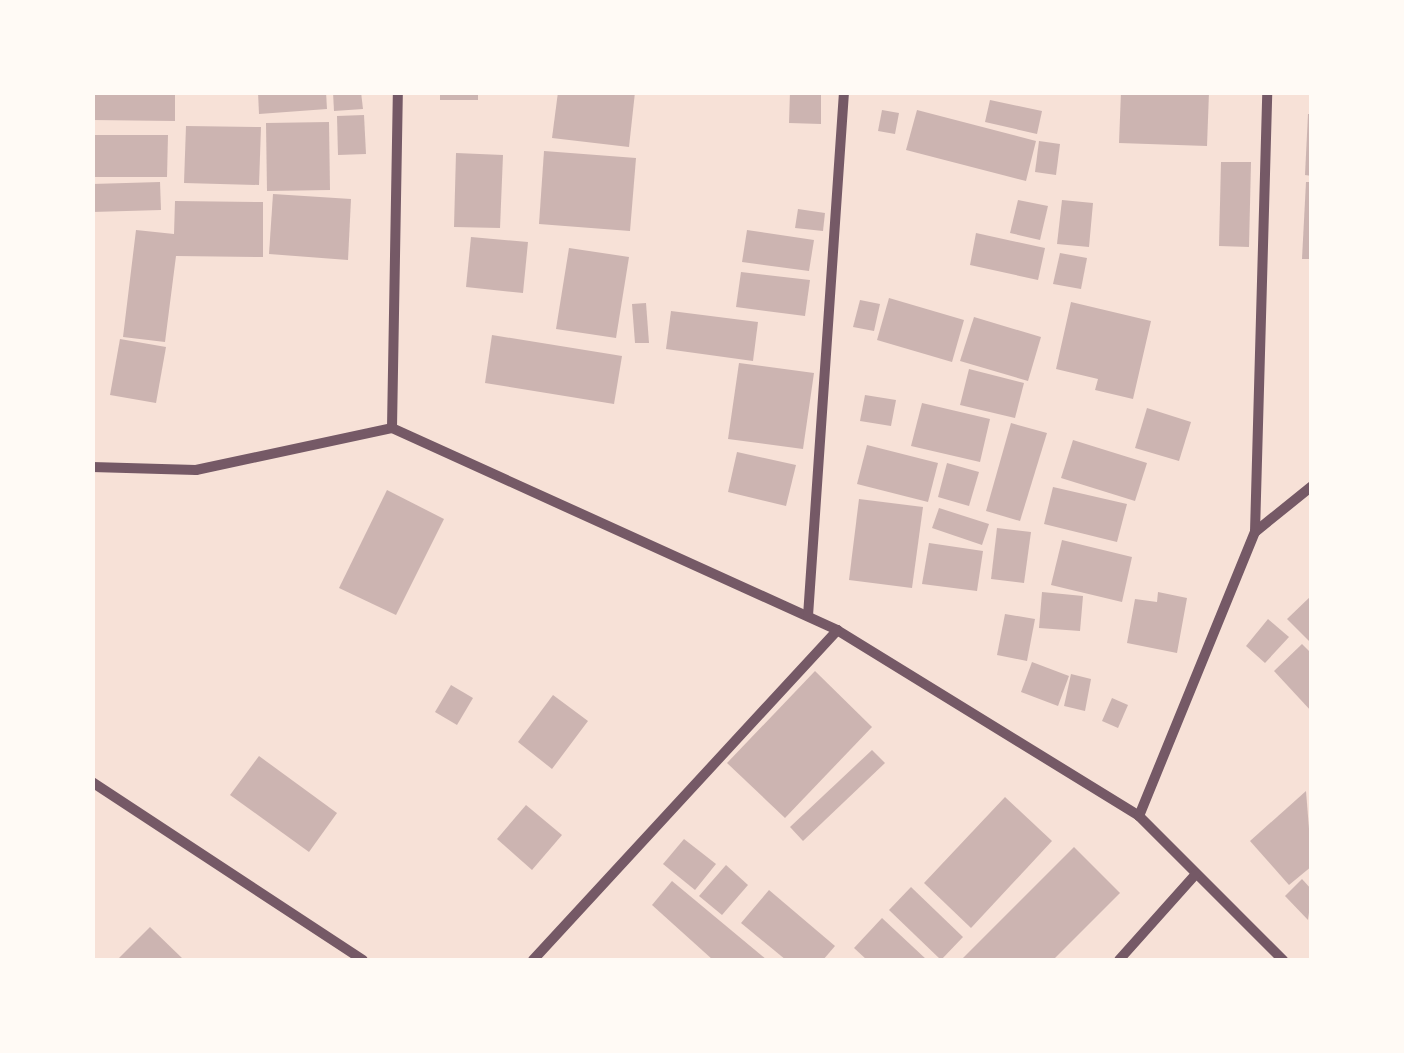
<!DOCTYPE html>
<html>
<head>
<meta charset="utf-8">
<style>
  body { margin:0 }
  #map { position:relative; width:1404px; height:1053px; overflow:hidden; background:#f7e1d7; font-family:Georgia,serif }
  div>[style] { position:absolute }
  [style*='--x'] { left:calc(var(--x)*1px); top:calc(var(--y)*1px); width:calc(var(--w)*1px); rotate:calc(var(--a)*1deg) }
  .building>* { inset:0; background:#ccb4b1 }
  .minor>* { height:10px; margin:-5px; padding:0 5px; transform-origin:5px; border-radius:5px; background:#755966 }
  span { translate:-50% -50%; white-space:nowrap; text-align:center; line-height:1.15; -webkit-text-stroke:10px #fffaf5; paint-order:stroke }
  .frame { position:absolute; inset:0; border:95px solid #fffaf5; pointer-events:none }
</style>
</head>
<body>
<div id="map">
  <div class="building">
    <i style="clip-path:polygon(92px 92px,175px 92px,175px 121px,92px 120px)"></i>
    <i style="clip-path:polygon(258px 92px,326px 92px,327px 109px,259px 114px)"></i>
    <i style="clip-path:polygon(333px 92px,361px 92px,363px 109px,334px 111px)"></i>
    <i style="clip-path:polygon(440px 92px,478px 92px,478px 100px,440px 100px)"></i>
    <i style="clip-path:polygon(558px 92px,635px 92px,629px 147px,552px 138px)"></i>
    <i style="clip-path:polygon(790px 92px,821px 92px,821px 124px,789px 123px)"></i>
    <i style="clip-path:polygon(1121px 92px,1209px 92px,1207px 146px,1119px 143px)"></i>
    <i style="clip-path:polygon(990px 100px,1042px 111px,1037px 134px,985px 122px)"></i>
    <i style="clip-path:polygon(882px 110px,899px 113px,895px 134px,878px 131px)"></i>
    <i style="clip-path:polygon(917px 110px,1036px 141px,1026px 181px,906px 150px)"></i>
    <i style="clip-path:polygon(1308px 114px,1312px 114px,1312px 176px,1305px 175px)"></i>
    <i style="clip-path:polygon(364px 115px,366px 154px,338px 155px,337px 116px)"></i>
    <i style="clip-path:polygon(329px 122px,330px 190px,267px 191px,266px 123px)"></i>
    <i style="clip-path:polygon(186px 126px,261px 127px,259px 185px,184px 183px)"></i>
    <i style="clip-path:polygon(92px 135px,168px 135px,167px 177px,92px 177px)"></i>
    <i style="clip-path:polygon(1039px 141px,1060px 144px,1056px 175px,1035px 172px)"></i>
    <i style="clip-path:polygon(544px 151px,636px 158px,630px 231px,539px 224px)"></i>
    <i style="clip-path:polygon(456px 153px,503px 155px,500px 228px,454px 227px)"></i>
    <i style="clip-path:polygon(1221px 162px,1251px 162px,1249px 247px,1219px 246px)"></i>
    <i style="clip-path:polygon(160px 182px,161px 210px,92px 212px,92px 184px)"></i>
    <i style="clip-path:polygon(1306px 182px,1312px 182px,1312px 259px,1302px 259px)"></i>
    <i style="clip-path:polygon(273px 194px,351px 199px,348px 260px,269px 254px)"></i>
    <i style="clip-path:polygon(1018px 200px,1048px 206px,1040px 240px,1010px 233px)"></i>
    <i style="clip-path:polygon(1062px 200px,1093px 203px,1089px 247px,1057px 244px)"></i>
    <i style="clip-path:polygon(175px 201px,263px 202px,263px 257px,176px 256px,165px 342px,123px 337px,136px 230px,174px 234px)"></i>
    <i style="clip-path:polygon(798px 209px,825px 213px,823px 231px,795px 228px)"></i>
    <i style="clip-path:polygon(747px 230px,814px 240px,809px 271px,742px 262px)"></i>
    <i style="clip-path:polygon(976px 233px,1045px 248px,1038px 280px,970px 265px)"></i>
    <i style="clip-path:polygon(471px 237px,528px 242px,523px 293px,466px 287px)"></i>
    <i style="clip-path:polygon(569px 248px,629px 257px,616px 338px,556px 329px)"></i>
    <i style="clip-path:polygon(1060px 253px,1087px 258px,1081px 289px,1053px 284px)"></i>
    <i style="clip-path:polygon(741px 272px,810px 280px,805px 316px,736px 307px)"></i>
    <i style="clip-path:polygon(889px 298px,964px 320px,952px 362px,877px 340px)"></i>
    <i style="clip-path:polygon(860px 300px,880px 304px,874px 331px,853px 327px)"></i>
    <i style="clip-path:polygon(1071px 302px,1151px 321px,1133px 399px,1095px 390px,1098px 379px,1056px 369px)"></i>
    <i style="clip-path:polygon(646px 303px,649px 343px,635px 343px,632px 304px)"></i>
    <i style="clip-path:polygon(671px 311px,758px 322px,753px 361px,666px 349px)"></i>
    <i style="clip-path:polygon(974px 317px,1041px 337px,1028px 381px,960px 361px)"></i>
    <i style="clip-path:polygon(492px 335px,622px 356px,614px 404px,485px 383px)"></i>
    <i style="clip-path:polygon(120px 339px,166px 347px,156px 403px,110px 395px)"></i>
    <i style="clip-path:polygon(739px 363px,814px 373px,803px 449px,728px 439px)"></i>
    <i style="clip-path:polygon(969px 369px,1024px 383px,1015px 418px,960px 405px)"></i>
    <i style="clip-path:polygon(865px 395px,896px 400px,891px 426px,860px 421px)"></i>
    <i style="clip-path:polygon(922px 403px,990px 419px,980px 462px,911px 446px)"></i>
    <i style="clip-path:polygon(1147px 408px,1191px 422px,1179px 461px,1135px 448px)"></i>
    <i style="clip-path:polygon(1011px 423px,1047px 433px,1020px 521px,986px 511px)"></i>
    <i style="clip-path:polygon(1073px 440px,1147px 463px,1135px 501px,1061px 478px)"></i>
    <i style="clip-path:polygon(867px 445px,938px 463px,928px 502px,857px 484px)"></i>
    <i style="clip-path:polygon(737px 452px,796px 465px,786px 506px,728px 492px)"></i>
    <i style="clip-path:polygon(947px 463px,979px 472px,969px 506px,938px 497px)"></i>
    <i style="clip-path:polygon(1053px 487px,1127px 504px,1117px 542px,1044px 524px)"></i>
    <i style="clip-path:polygon(387px 490px,444px 519px,396px 615px,339px 588px)"></i>
    <i style="clip-path:polygon(859px 499px,923px 507px,912px 588px,849px 580px)"></i>
    <i style="clip-path:polygon(939px 508px,989px 524px,982px 545px,932px 528px)"></i>
    <i style="clip-path:polygon(997px 528px,1031px 532px,1024px 583px,991px 579px)"></i>
    <i style="clip-path:polygon(1062px 540px,1132px 557px,1122px 602px,1051px 585px)"></i>
    <i style="clip-path:polygon(929px 543px,983px 551px,977px 591px,922px 584px)"></i>
    <i style="clip-path:polygon(1042px 592px,1083px 596px,1080px 631px,1039px 628px)"></i>
    <i style="clip-path:polygon(1158px 592px,1187px 598px,1177px 653px,1127px 643px,1135px 599px,1157px 602px)"></i>
    <i style="clip-path:polygon(1312px 595px,1312px 644px,1287px 619px)"></i>
    <i style="clip-path:polygon(1005px 614px,1035px 619px,1027px 661px,997px 655px)"></i>
    <i style="clip-path:polygon(1268px 619px,1289px 637px,1265px 663px,1246px 646px)"></i>
    <i style="clip-path:polygon(1302px 644px,1312px 654px,1312px 712px,1274px 671px)"></i>
    <i style="clip-path:polygon(1032px 662px,1069px 676px,1058px 706px,1021px 692px)"></i>
    <i style="clip-path:polygon(815px 671px,872px 727px,785px 818px,727px 763px)"></i>
    <i style="clip-path:polygon(1071px 674px,1091px 679px,1085px 711px,1064px 706px)"></i>
    <i style="clip-path:polygon(451px 685px,473px 698px,457px 725px,435px 712px)"></i>
    <i style="clip-path:polygon(553px 695px,588px 721px,552px 769px,518px 742px)"></i>
    <i style="clip-path:polygon(1112px 698px,1128px 705px,1118px 728px,1102px 721px)"></i>
    <i style="clip-path:polygon(872px 750px,885px 763px,803px 841px,790px 827px)"></i>
    <i style="clip-path:polygon(259px 756px,337px 813px,309px 852px,230px 795px)"></i>
    <i style="clip-path:polygon(1306px 791px,1312px 866px,1289px 885px,1250px 841px)"></i>
    <i style="clip-path:polygon(1005px 797px,1052px 841px,971px 928px,924px 883px)"></i>
    <i style="clip-path:polygon(526px 805px,562px 835px,532px 870px,497px 839px)"></i>
    <i style="clip-path:polygon(684px 839px,716px 864px,695px 890px,663px 864px)"></i>
    <i style="clip-path:polygon(1074px 847px,1120px 893px,1053px 960px,961px 960px)"></i>
    <i style="clip-path:polygon(726px 865px,748px 885px,722px 915px,699px 896px)"></i>
    <i style="clip-path:polygon(1302px 879px,1312px 890px,1308px 920px,1285px 896px)"></i>
    <i style="clip-path:polygon(672px 881px,767px 960px,713px 960px,652px 905px)"></i>
    <i style="clip-path:polygon(911px 887px,963px 937px,941px 960px,889px 910px)"></i>
    <i style="clip-path:polygon(769px 890px,835px 946px,823px 960px,786px 960px,741px 923px)"></i>
    <i style="clip-path:polygon(882px 918px,927px 960px,867px 960px,854px 948px)"></i>
    <i style="clip-path:polygon(150px 927px,184px 960px,117px 960px)"></i>
  </div>
  <div class="minor">
    <i style="--x:392;--y:428;--w:336;--a:-89"></i>
    <i style="--x:92;--y:467;--w:104;--a:1.7"></i>
    <i style="--x:196;--y:470;--w:200;--a:-12.1"></i>
    <i style="--x:392;--y:428;--w:489;--a:24.4"></i>
    <i style="--x:837;--y:630;--w:355;--a:31.6"></i>
    <i style="--x:1139;--y:816;--w:204;--a:45"></i>
    <i style="--x:1255;--y:532;--w:73;--a:-38.9"></i>
    <i style="--x:808;--y:616;--w:525;--a:-86.07"></i>
    <i style="--x:92;--y:782;--w:324;--a:33.3"></i>
    <i style="--x:1139;--y:816;--w:307;--a:-67.8"></i>
    <i style="--x:1255;--y:532;--w:440;--a:-88.4"></i>
    <i style="--x:533;--y:960;--w:449;--a:-47.3"></i>
    <i style="--x:1119;--y:960;--w:115;--a:-48.2"></i>
  </div>
  <div class="frame"></div>
</div>
</body>
</html>
